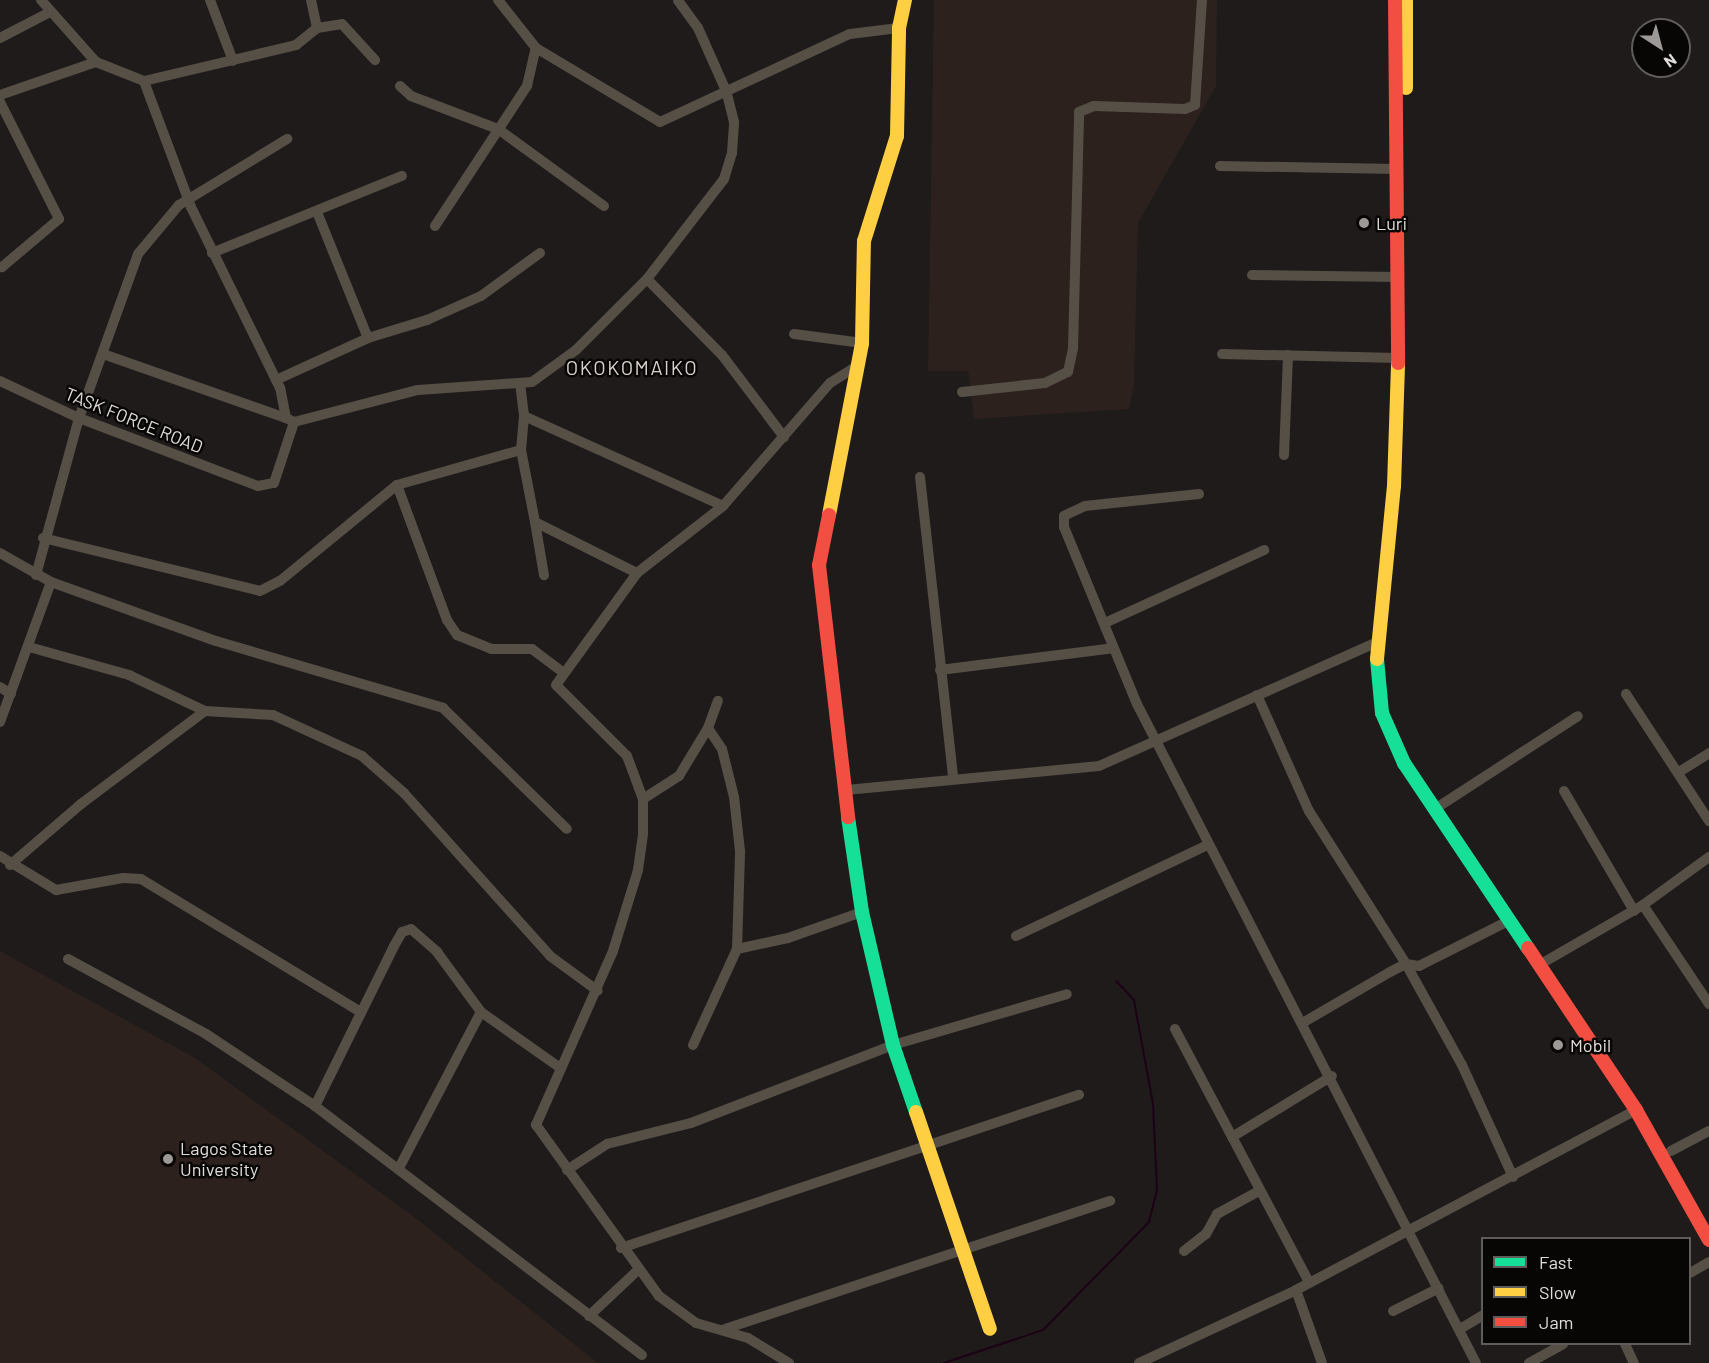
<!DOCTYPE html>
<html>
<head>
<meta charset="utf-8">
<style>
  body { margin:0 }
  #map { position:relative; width:1709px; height:1363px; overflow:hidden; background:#1e1b1a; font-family:Barlow,sans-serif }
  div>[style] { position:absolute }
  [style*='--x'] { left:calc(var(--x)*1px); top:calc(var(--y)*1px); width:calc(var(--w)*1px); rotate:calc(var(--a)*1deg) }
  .built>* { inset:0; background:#2c211d }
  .stream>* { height:2px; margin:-1px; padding:0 1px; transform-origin:1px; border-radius:1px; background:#1d0216 }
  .street>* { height:10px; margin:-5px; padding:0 5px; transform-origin:5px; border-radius:5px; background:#554f46 }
  .fast>* { height:14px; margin:-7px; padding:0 7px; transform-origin:7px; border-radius:7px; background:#16e098 }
  .slow>* { height:14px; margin:-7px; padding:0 7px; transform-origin:7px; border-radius:7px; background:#ffcf43 }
  .jam>* { height:14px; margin:-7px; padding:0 7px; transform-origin:7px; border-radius:7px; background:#f24e42 }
  .dots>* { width:16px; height:16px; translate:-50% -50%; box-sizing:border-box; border:3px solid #080605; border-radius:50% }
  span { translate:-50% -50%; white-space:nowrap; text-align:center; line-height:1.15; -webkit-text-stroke:5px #080605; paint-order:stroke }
  .poi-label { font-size:18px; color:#e1dddb }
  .left { translate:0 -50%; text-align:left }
  .street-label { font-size:18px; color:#e1dddb }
  .neighbourhood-label { font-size:20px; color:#d9d1cd; letter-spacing:1.5px }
  .legend { position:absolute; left:1481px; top:1237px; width:210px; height:108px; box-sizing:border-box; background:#080605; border:2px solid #5f5c5b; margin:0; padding:8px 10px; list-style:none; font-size:18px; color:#e1dddb }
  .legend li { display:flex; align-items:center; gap:12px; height:30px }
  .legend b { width:30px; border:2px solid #5f5c5b }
  .north { position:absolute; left:1631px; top:18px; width:60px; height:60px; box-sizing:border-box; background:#080605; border:2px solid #5f5c5b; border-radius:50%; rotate:144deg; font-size:16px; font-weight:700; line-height:24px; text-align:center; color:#e1dddb }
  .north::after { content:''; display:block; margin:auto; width:21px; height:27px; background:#9d9997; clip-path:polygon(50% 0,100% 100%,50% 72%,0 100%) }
</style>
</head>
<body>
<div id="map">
  <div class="built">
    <i style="clip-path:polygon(934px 0,1217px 0,1216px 86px,1138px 223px,1134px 384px,1129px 409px,974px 419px,968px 371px,928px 371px)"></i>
    <i style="clip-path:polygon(0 951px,195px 1058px,413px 1216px,598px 1363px,0 1363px)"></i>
  </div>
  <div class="stream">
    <i style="--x:944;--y:1363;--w:104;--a:-18.4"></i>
    <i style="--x:1043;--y:1330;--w:151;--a:-45.5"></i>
    <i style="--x:1149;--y:1222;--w:34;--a:-76"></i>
    <i style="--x:1157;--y:1189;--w:85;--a:-92.7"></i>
    <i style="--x:1153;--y:1104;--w:106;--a:-100.4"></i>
    <i style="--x:1134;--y:1000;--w:26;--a:-133"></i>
  </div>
  <div class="street">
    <i style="--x:41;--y:0;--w:83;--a:48.4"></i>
    <i style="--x:96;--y:62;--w:52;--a:21.6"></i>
    <i style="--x:144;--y:81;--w:156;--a:-13.3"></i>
    <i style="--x:296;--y:45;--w:27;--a:-39"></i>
    <i style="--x:317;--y:28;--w:29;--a:-102"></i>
    <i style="--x:210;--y:0;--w:65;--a:69.3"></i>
    <i style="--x:498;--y:0;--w:61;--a:51.6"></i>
    <i style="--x:536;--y:48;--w:144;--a:30.8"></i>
    <i style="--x:660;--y:122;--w:209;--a:-24.9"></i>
    <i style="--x:850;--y:34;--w:49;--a:-7"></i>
    <i style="--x:317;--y:28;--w:25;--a:-9"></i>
    <i style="--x:342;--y:24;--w:49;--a:47.5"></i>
    <i style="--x:0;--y:38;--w:54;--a:-27.5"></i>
    <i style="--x:400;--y:86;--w:15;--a:42"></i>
    <i style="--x:411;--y:96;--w:93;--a:20.8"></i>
    <i style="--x:498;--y:129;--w:131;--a:36"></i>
    <i style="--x:0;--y:95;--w:102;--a:-19"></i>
    <i style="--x:0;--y:102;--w:131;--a:63.2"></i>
    <i style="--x:59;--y:219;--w:75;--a:139.9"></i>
    <i style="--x:1220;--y:166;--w:177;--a:1"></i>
    <i style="--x:317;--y:212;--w:136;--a:68"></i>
    <i style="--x:435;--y:226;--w:168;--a:-56.7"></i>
    <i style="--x:527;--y:86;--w:39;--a:-77"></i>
    <i style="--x:212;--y:253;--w:205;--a:-22.1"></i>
    <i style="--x:1252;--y:275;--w:146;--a:0.8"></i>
    <i style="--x:647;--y:279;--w:107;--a:45.4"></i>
    <i style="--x:722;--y:355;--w:103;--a:52.9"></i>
    <i style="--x:794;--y:334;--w:69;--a:7.5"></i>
    <i style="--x:103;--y:354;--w:194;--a:19.3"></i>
    <i style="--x:1222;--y:354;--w:176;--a:1.3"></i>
    <i style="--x:276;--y:380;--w:101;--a:-24.5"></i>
    <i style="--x:368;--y:338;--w:62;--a:-17"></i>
    <i style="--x:427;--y:320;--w:59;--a:-24"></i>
    <i style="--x:481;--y:296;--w:73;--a:-36.1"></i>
    <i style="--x:0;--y:381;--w:87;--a:25.1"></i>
    <i style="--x:79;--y:418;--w:191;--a:20.8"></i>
    <i style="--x:258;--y:486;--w:16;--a:-11"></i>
    <i style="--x:274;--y:483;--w:64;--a:-71.8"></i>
    <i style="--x:294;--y:422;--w:9;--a:-153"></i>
    <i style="--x:286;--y:418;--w:31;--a:-101"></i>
    <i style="--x:280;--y:388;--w:202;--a:-116.2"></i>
    <i style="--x:191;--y:207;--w:134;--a:-110.5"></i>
    <i style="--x:520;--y:383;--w:33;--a:83"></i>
    <i style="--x:524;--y:416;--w:34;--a:95"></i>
    <i style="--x:521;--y:450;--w:73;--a:79"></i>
    <i style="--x:535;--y:522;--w:114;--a:26.6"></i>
    <i style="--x:962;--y:392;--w:83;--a:-6.2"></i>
    <i style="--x:1045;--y:383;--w:25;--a:-26"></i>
    <i style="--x:1068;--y:372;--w:25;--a:-78"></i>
    <i style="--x:1073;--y:348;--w:236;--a:-88.5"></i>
    <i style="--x:1079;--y:112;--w:16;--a:-22"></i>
    <i style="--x:1094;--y:106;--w:91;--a:1.9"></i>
    <i style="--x:1185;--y:109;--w:11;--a:-22"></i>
    <i style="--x:1195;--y:105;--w:105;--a:-86.2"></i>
    <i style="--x:524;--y:416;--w:218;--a:24.3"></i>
    <i style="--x:294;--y:422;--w:128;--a:-14.5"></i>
    <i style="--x:418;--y:390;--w:114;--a:-4"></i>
    <i style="--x:532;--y:382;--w:54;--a:-36"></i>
    <i style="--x:576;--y:350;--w:100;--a:-45"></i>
    <i style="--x:647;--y:279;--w:126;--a:-52.4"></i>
    <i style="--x:724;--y:179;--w:27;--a:-73"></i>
    <i style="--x:732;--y:153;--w:31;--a:-86"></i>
    <i style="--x:734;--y:122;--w:30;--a:-104"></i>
    <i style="--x:727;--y:93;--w:71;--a:-114"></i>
    <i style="--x:698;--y:28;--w:34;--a:-126"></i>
    <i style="--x:1284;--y:455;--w:100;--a:-87.7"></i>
    <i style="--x:920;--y:477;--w:302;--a:83.7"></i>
    <i style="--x:397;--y:485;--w:144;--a:69.7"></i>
    <i style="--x:447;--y:620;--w:18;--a:56"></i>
    <i style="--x:457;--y:635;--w:37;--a:22"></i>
    <i style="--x:491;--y:649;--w:41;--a:0"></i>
    <i style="--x:532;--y:649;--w:38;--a:37"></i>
    <i style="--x:1199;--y:494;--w:115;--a:174"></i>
    <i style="--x:1085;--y:506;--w:23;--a:155"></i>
    <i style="--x:1064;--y:516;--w:11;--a:90"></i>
    <i style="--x:1064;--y:527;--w:191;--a:67.6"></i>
    <i style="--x:1137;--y:704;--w:741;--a:62.78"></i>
    <i style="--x:535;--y:522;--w:54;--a:80.4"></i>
    <i style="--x:43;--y:538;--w:223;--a:13.7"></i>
    <i style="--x:260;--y:591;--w:22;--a:-27"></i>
    <i style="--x:280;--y:581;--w:151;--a:-39.4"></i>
    <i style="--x:397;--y:485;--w:129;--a:-15.8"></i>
    <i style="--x:0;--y:553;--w:59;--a:29.6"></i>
    <i style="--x:51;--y:582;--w:175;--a:19.7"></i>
    <i style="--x:216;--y:641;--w:237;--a:16.4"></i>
    <i style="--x:443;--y:708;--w:173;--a:44.3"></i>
    <i style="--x:36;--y:575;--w:163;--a:-74.7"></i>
    <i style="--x:79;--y:418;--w:174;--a:-70.2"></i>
    <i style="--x:138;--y:254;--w:64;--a:-50.1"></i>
    <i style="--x:179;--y:205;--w:127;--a:-31.4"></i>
    <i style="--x:1107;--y:622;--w:173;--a:-24.6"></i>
    <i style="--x:29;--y:647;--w:104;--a:15.6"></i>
    <i style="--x:129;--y:675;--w:84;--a:25.3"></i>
    <i style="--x:205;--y:711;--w:68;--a:3.4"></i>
    <i style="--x:273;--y:715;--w:98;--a:24.7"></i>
    <i style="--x:362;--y:756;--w:56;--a:41.4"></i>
    <i style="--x:404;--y:793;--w:219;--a:48.1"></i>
    <i style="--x:550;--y:956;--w:59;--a:36.1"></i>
    <i style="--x:940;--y:670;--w:174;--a:-7.2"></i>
    <i style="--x:0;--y:687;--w:13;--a:32"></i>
    <i style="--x:1626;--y:694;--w:152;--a:56.8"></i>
    <i style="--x:1257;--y:695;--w:127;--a:65.9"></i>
    <i style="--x:1309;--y:811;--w:181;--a:57.6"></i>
    <i style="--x:1406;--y:964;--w:115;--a:61"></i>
    <i style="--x:1462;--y:1065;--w:123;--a:65.5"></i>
    <i style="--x:0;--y:722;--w:149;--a:-70"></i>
    <i style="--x:1679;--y:772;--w:36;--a:-32"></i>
    <i style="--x:846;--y:790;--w:254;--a:-5.4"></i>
    <i style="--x:1099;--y:766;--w:302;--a:-24"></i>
    <i style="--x:1564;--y:791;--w:139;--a:59.7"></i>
    <i style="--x:643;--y:799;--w:43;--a:-32.6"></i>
    <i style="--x:679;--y:776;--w:56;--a:-58.9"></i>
    <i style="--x:1441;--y:805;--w:163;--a:-33"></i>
    <i style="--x:0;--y:856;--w:66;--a:31.3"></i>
    <i style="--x:56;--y:890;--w:68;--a:-10.2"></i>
    <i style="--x:123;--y:878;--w:18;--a:3"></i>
    <i style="--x:141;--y:879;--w:257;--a:31.2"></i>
    <i style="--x:10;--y:865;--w:94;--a:-40.7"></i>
    <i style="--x:81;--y:804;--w:155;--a:-36.9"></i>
    <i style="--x:1643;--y:905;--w:119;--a:56.3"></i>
    <i style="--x:1016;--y:936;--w:212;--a:-25.4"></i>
    <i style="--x:737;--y:949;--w:52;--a:-12.2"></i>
    <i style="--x:788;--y:938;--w:78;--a:-19.4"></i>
    <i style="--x:68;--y:959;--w:157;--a:28.5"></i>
    <i style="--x:206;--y:1034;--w:131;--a:33.4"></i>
    <i style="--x:315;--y:1106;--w:411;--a:37.3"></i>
    <i style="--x:1546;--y:961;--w:112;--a:-30"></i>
    <i style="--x:1643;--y:905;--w:82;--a:-36"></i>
    <i style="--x:1304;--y:1022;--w:99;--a:-30.2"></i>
    <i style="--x:1390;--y:972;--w:18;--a:-27"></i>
    <i style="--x:1406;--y:964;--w:13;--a:9"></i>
    <i style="--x:1419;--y:966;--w:100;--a:-26.8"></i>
    <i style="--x:1175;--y:1029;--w:284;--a:62.1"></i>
    <i style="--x:693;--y:1045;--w:106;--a:-65.4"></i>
    <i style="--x:737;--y:949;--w:98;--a:-88.2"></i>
    <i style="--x:740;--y:851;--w:54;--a:-96.3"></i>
    <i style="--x:734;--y:797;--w:49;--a:-104"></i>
    <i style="--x:722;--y:749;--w:25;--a:-124"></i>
    <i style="--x:708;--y:728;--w:29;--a:-70"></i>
    <i style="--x:315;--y:1106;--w:178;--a:-63.7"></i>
    <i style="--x:394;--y:946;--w:16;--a:-60"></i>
    <i style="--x:402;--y:932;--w:9;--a:-18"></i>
    <i style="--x:411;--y:929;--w:35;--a:41"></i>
    <i style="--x:437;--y:952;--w:74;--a:53.7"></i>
    <i style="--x:481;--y:1012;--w:95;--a:35.2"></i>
    <i style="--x:1232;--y:1137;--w:117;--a:-31.4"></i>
    <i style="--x:1671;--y:1151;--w:43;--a:-27.8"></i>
    <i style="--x:399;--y:1168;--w:176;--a:-62.3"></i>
    <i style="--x:567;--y:1170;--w:48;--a:-33"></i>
    <i style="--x:607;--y:1144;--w:87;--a:-14"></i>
    <i style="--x:691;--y:1123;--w:217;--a:-21.1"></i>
    <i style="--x:893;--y:1045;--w:181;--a:-16.3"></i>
    <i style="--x:621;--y:1248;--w:483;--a:-18.5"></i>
    <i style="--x:1184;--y:1251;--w:28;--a:-38"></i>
    <i style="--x:1206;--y:1234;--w:23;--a:-61"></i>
    <i style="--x:1217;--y:1214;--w:46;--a:-28.8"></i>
    <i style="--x:1690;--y:1273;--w:22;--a:-30"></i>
    <i style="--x:1296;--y:1290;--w:77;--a:70.4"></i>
    <i style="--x:1393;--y:1311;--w:51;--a:-26.6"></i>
    <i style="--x:589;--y:1316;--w:67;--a:-43.2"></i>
    <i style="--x:725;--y:1329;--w:406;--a:-18.4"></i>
    <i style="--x:1460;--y:1329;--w:26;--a:-31"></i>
    <i style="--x:1625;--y:1344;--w:21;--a:65"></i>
    <i style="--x:789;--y:1363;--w:48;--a:-148.6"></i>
    <i style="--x:748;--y:1338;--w:54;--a:-163.9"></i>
    <i style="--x:696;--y:1323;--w:46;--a:-143.9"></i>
    <i style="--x:659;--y:1296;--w:211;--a:-125.7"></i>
    <i style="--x:536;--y:1125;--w:190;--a:-66.1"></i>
    <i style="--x:613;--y:951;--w:85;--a:-72.8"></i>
    <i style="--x:638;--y:870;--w:37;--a:-82"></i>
    <i style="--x:643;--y:833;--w:34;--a:-90"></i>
    <i style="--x:643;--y:799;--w:46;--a:-110.4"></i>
    <i style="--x:627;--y:756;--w:100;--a:-135"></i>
    <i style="--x:556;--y:685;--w:138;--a:-54.1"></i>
    <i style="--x:637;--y:573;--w:109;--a:-37.9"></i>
    <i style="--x:723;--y:506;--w:163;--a:-49"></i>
    <i style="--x:830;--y:383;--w:32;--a:-32"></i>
    <i style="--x:1139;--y:1363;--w:173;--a:-24.9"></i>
    <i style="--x:1296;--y:1290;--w:385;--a:-27.9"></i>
    <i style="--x:1529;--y:1363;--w:39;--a:-29"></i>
  </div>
  <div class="fast">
    <i style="--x:1377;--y:659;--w:54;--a:84.7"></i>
    <i style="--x:1382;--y:713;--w:55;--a:66.3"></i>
    <i style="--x:1404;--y:763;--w:223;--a:56.2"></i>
    <i style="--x:848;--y:817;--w:96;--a:81.6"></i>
    <i style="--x:862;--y:912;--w:137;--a:76.9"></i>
    <i style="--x:893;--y:1045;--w:71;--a:71.1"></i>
  </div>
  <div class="slow">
    <i style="--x:1406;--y:0;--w:88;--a:90"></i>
    <i style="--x:829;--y:515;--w:175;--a:-79.1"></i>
    <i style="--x:862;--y:343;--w:102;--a:-88.9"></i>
    <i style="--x:864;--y:241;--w:110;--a:-72.6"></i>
    <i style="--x:897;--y:136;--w:108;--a:-88.9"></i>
    <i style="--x:899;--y:28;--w:29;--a:-78"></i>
    <i style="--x:1377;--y:659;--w:174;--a:-84.4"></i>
    <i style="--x:1394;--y:486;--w:123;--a:-88.1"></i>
    <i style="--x:916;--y:1112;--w:229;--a:71.2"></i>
  </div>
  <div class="jam">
    <i style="--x:1395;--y:0;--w:363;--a:89.5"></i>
    <i style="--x:829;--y:515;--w:51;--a:101.3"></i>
    <i style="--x:819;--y:565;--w:254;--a:83.4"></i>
    <i style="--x:1528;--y:948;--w:195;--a:56.3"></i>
    <i style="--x:1636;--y:1110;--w:149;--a:60.7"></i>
  </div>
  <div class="dots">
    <i style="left:1364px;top:223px;background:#9d9997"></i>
    <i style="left:1558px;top:1045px;background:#9d9997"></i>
    <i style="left:168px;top:1159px;background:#9d9997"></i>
  </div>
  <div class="poi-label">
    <span class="left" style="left:1376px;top:223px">Luri</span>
    <span class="left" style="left:1570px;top:1045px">Mobil</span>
    <span class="left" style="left:180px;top:1159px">Lagos State<br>University</span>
  </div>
  <div class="street-label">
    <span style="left:134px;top:420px;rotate:22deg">TASK FORCE ROAD</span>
  </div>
  <div class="neighbourhood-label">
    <span style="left:632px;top:367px">OKOKOMAIKO</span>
  </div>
  <ul class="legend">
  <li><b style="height:8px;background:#16e098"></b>Fast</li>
  <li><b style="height:8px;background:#ffcf43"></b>Slow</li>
  <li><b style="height:8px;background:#f24e42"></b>Jam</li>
  </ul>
  <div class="north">N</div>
</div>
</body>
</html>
